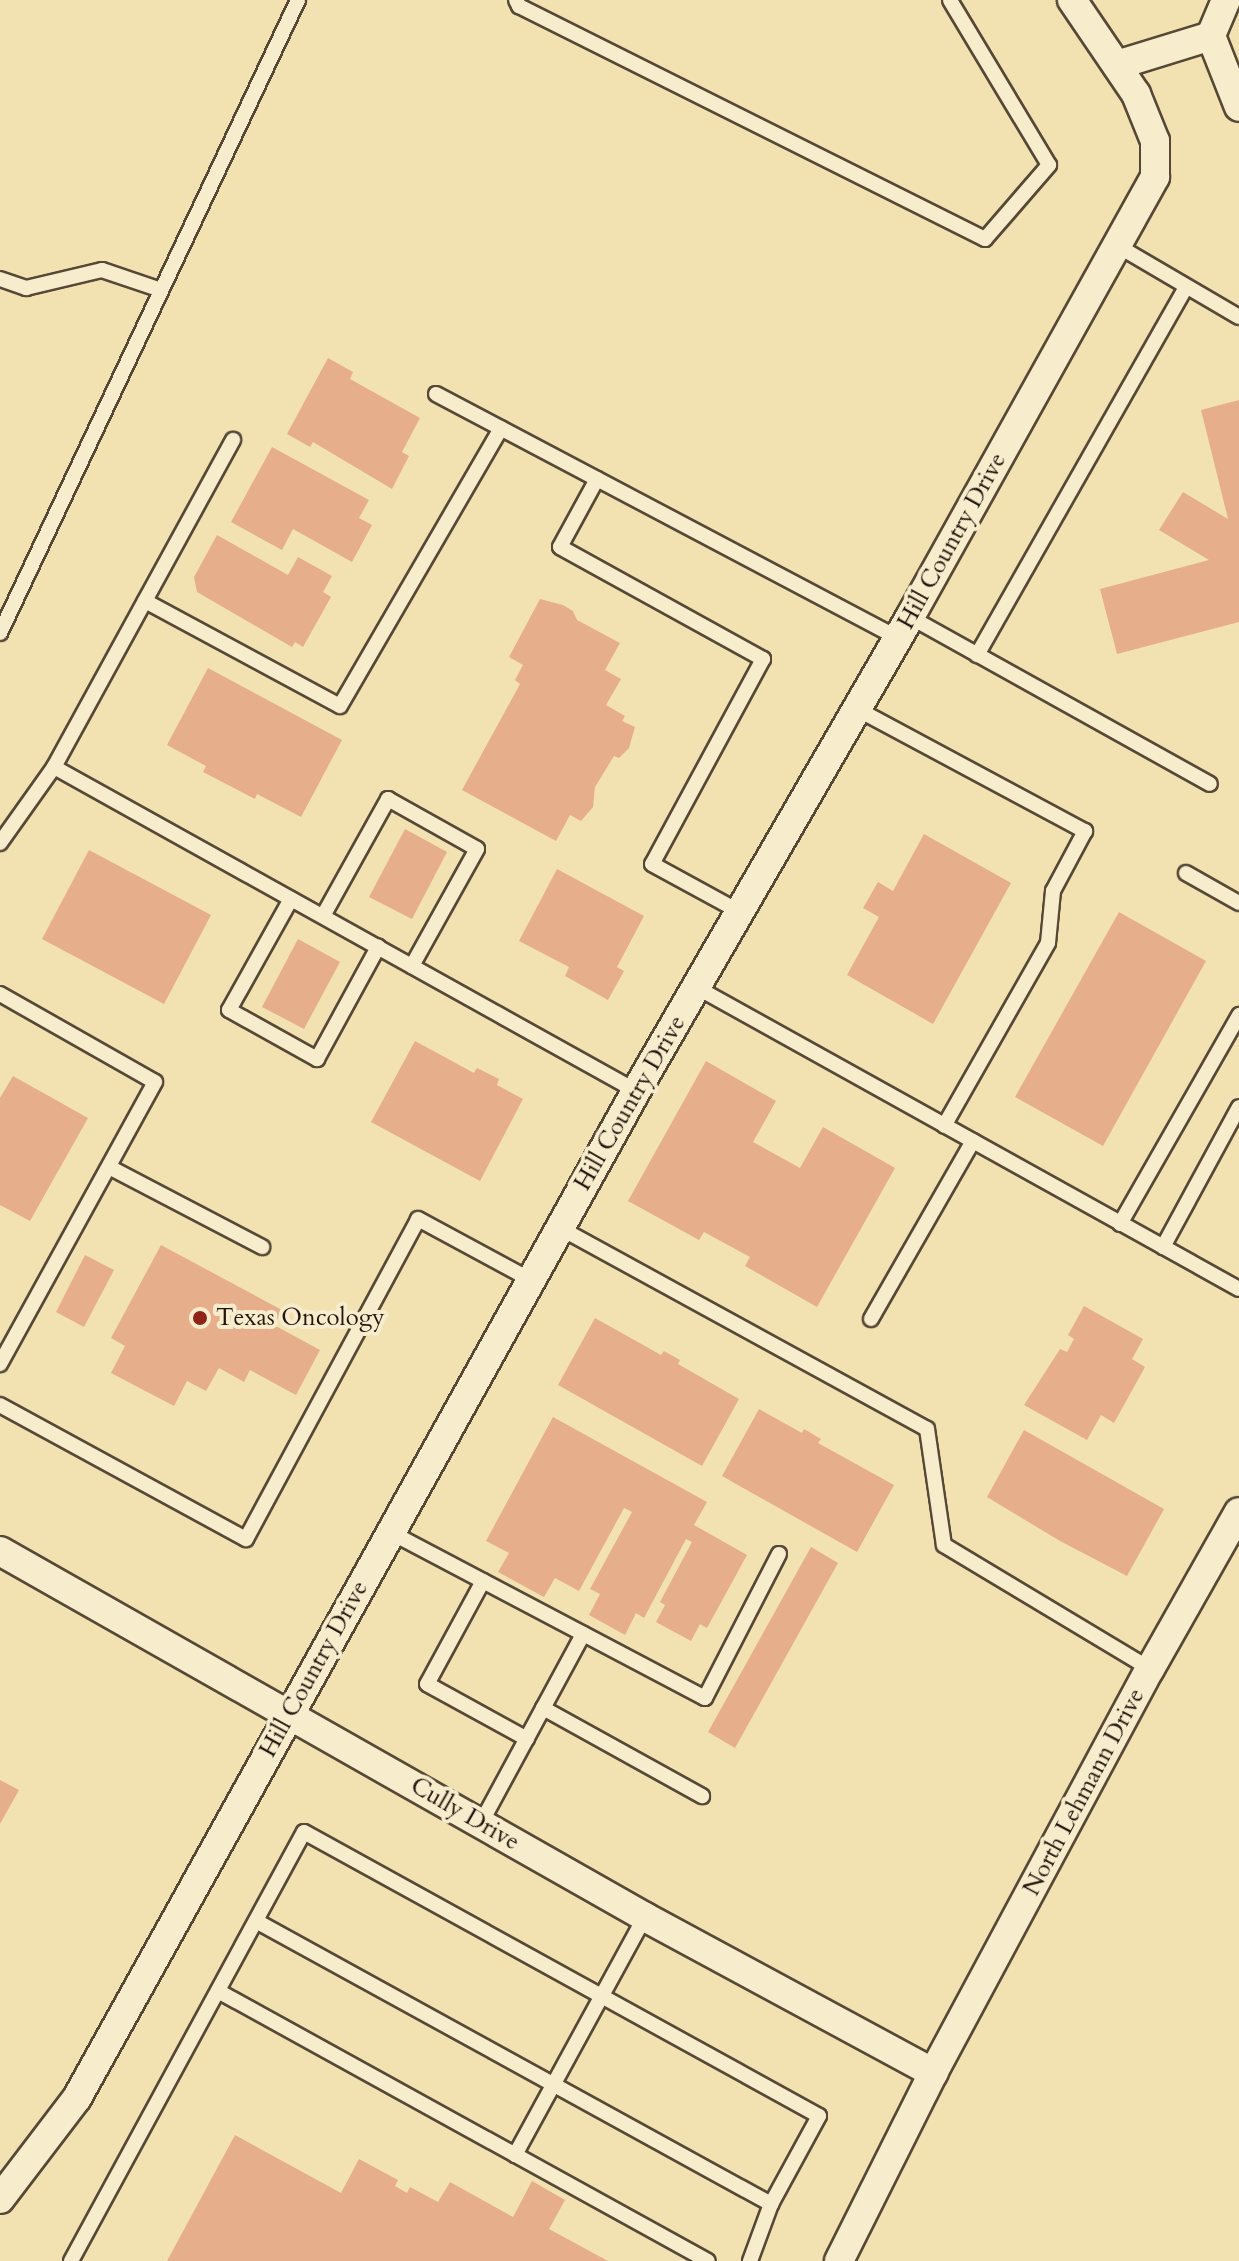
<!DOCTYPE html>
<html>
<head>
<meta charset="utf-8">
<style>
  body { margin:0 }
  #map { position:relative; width:1239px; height:2261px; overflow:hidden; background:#f2e2b1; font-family:Cardo,serif }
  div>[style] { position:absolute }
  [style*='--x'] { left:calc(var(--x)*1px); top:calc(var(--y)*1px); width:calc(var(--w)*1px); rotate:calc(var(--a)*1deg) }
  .building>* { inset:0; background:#e6ae8b }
  .roads { filter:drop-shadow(2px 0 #574836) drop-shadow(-2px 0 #574836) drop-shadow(0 2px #574836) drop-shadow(0 -2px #574836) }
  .service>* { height:14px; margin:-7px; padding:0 7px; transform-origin:7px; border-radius:7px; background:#f7eccc }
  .minor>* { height:28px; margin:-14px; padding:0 14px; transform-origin:14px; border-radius:14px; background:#f7eccc }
  .dots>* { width:22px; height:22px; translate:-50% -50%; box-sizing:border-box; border:4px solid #f7eccc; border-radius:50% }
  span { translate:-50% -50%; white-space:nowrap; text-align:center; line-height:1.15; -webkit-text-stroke:8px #f7eccc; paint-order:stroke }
  .street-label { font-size:24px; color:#23140d }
  .poi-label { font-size:24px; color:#23140d }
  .left { translate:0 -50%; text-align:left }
</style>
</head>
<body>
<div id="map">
  <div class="building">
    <i style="clip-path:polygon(328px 358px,353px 372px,350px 379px,420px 418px,402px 452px,409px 456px,392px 489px,313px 442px,310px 447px,287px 434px)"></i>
    <i style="clip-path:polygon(1239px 400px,1239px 622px,1117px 654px,1100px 589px,1209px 560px,1159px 530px,1183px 492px,1228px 519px,1201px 410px)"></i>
    <i style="clip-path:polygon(272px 447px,369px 500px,359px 518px,372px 525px,352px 562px,293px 529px,282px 550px,231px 522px)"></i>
    <i style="clip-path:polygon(217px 535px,288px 575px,298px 557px,332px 576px,323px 592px,331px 597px,303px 647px,295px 642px,292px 647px,197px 592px,194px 577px)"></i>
    <i style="clip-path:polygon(540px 599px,563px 605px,573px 611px,577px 620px,620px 643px,605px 670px,621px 679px,606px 705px,625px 716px,622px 721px,635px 727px,629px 748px,619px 758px,614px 756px,595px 787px,593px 807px,581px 821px,570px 815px,556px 841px,462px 790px,520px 684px,515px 680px,523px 665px,509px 657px)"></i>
    <i style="clip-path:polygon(208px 668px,342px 740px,301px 817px,257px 794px,255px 799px,203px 772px,206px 766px,167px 745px)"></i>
    <i style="clip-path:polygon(405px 829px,447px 852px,412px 919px,369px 897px)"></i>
    <i style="clip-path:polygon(924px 834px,1011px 883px,933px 1024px,847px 975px,879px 917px,863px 908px,878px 882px,893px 891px)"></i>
    <i style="clip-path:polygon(89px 850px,211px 915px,164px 1004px,42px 939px)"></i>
    <i style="clip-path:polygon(557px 869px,644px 916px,617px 967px,624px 971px,608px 1000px,565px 976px,569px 967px,519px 941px)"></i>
    <i style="clip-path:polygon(1119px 912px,1206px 961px,1103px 1146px,1015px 1097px)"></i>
    <i style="clip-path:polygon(298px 939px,340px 962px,304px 1029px,262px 1007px)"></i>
    <i style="clip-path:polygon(415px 1041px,474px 1073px,477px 1068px,499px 1079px,497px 1085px,523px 1099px,480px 1181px,371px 1122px)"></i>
    <i style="clip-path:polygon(706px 1061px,776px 1101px,753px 1142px,800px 1168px,823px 1127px,895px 1168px,817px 1307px,745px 1266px,750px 1257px,704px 1232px,699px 1240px,628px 1201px)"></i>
    <i style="clip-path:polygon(13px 1076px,88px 1118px,30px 1221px,0 1205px,0 1098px)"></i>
    <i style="clip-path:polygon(161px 1245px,282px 1310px,274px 1325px,320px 1350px,296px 1395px,250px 1370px,244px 1382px,219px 1368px,206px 1391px,187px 1381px,174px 1406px,111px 1373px,125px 1346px,111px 1338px)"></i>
    <i style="clip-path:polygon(85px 1255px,114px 1270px,84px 1327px,56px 1312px)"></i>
    <i style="clip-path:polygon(1084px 1306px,1143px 1339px,1132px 1359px,1145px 1367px,1114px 1423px,1101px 1415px,1087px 1440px,1024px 1405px,1060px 1349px,1067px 1352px,1074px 1339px,1068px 1335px)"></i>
    <i style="clip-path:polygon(595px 1318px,661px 1355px,664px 1351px,680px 1360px,678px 1364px,739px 1399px,702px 1466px,558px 1385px)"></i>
    <i style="clip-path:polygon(759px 1409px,802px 1433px,804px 1429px,821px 1439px,818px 1443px,894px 1485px,857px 1552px,722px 1476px)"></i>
    <i style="clip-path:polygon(553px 1417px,707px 1502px,694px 1525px,747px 1555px,707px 1628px,700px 1624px,691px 1641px,656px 1622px,665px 1605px,660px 1602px,692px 1542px,686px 1539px,644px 1618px,636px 1613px,625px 1635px,589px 1615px,600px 1594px,590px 1589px,632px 1512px,624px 1508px,579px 1591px,555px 1578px,544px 1597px,498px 1572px,509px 1553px,486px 1541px)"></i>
    <i style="clip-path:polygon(1024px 1430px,1164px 1509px,1127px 1576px,1060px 1541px,987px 1497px)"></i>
    <i style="clip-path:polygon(811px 1547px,838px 1563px,735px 1748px,708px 1732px)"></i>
    <i style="clip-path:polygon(0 1780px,19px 1790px,0 1824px)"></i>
    <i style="clip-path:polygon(235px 2135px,341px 2193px,359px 2159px,398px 2180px,395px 2186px,407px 2193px,410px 2187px,438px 2202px,450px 2182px,513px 2217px,532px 2181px,565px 2200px,549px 2229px,608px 2261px,167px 2261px)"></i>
  </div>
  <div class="roads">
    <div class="service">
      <i style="--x:516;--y:0;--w:7;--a:63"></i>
      <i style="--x:519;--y:6;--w:521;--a:26.57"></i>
      <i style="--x:985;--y:239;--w:98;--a:-49.1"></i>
      <i style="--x:1049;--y:165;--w:192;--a:-121"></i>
      <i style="--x:1118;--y:246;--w:140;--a:30.4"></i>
      <i style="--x:0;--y:279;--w:28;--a:19"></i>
      <i style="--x:26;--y:288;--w:78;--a:-13.3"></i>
      <i style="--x:102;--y:270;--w:62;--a:18.7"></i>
      <i style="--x:436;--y:394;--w:522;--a:27.84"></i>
      <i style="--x:597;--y:479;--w:77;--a:118.6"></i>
      <i style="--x:560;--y:547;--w:232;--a:28.9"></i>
      <i style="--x:763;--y:659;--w:233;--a:118.4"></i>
      <i style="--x:652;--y:864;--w:100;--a:28.6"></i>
      <i style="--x:145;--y:601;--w:221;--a:28.3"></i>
      <i style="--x:340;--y:706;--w:321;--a:-59.9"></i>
      <i style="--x:910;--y:617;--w:343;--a:29.1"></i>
      <i style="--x:0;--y:633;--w:700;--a:-64.79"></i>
      <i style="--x:977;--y:655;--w:423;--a:-60.4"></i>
      <i style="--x:857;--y:709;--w:259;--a:28.2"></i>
      <i style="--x:1085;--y:831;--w:68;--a:118.1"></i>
      <i style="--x:1053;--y:891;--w:52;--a:95.5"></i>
      <i style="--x:1048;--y:943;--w:210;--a:119.6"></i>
      <i style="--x:54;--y:767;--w:666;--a:29.1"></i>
      <i style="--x:0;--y:843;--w:93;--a:-54.6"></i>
      <i style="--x:54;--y:767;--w:373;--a:-61.3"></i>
      <i style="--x:1186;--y:873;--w:61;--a:29.5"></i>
      <i style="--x:291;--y:899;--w:127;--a:119.2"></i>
      <i style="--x:229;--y:1010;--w:101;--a:29.1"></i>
      <i style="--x:317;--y:1059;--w:128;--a:-61.4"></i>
      <i style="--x:323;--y:916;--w:134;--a:-60.9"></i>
      <i style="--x:388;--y:799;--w:102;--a:29.3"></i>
      <i style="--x:477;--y:849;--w:134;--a:119.1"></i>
      <i style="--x:696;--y:987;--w:621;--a:29.08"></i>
      <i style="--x:0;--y:994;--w:178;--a:29.6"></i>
      <i style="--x:155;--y:1082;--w:322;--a:118.8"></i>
      <i style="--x:109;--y:1167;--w:173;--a:27.6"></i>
      <i style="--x:1120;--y:1224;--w:241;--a:-60.3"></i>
      <i style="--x:560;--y:1228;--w:418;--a:28.7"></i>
      <i style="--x:927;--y:1429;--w:117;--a:81.7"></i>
      <i style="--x:944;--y:1545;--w:240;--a:31"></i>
      <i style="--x:1163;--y:1247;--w:159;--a:-61.5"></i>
      <i style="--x:871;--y:1319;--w:205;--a:-60.2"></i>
      <i style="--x:0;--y:1405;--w:280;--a:28.6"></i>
      <i style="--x:246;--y:1539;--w:363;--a:-61.7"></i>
      <i style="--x:418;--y:1219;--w:128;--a:28.4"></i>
      <i style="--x:390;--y:1532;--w:356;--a:27.8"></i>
      <i style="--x:705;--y:1698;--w:162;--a:-62.8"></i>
      <i style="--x:483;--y:1581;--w:117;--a:118.5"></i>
      <i style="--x:427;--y:1684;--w:114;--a:28.8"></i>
      <i style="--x:543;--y:1708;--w:182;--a:29"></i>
      <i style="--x:481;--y:1823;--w:215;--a:-61.6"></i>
      <i style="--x:256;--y:1921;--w:588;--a:28.79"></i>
      <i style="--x:218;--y:1991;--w:559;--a:28.86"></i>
      <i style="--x:515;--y:2155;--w:271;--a:-61.4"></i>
      <i style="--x:71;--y:2261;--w:488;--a:-61.5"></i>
      <i style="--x:304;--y:1832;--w:588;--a:28.87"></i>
      <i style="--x:819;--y:2116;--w:100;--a:118.6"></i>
      <i style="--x:771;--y:2204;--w:61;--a:110.2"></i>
    </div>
    <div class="minor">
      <i style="--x:1226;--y:0;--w:39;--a:113"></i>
      <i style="--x:1211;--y:36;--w:76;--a:68.5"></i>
      <i style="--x:1117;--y:65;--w:98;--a:-17.1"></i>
      <i style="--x:0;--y:1551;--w:742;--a:29.57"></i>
      <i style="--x:645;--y:1917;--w:328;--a:28.4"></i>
      <i style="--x:0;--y:2199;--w:127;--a:-52.7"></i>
      <i style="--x:77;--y:2098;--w:1152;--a:-60.96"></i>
      <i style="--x:636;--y:1091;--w:547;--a:-59.97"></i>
      <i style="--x:910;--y:617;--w:504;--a:-60.89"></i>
      <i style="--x:1155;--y:177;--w:36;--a:-90"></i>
      <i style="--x:1155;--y:141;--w:51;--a:-112"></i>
      <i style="--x:1136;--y:94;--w:114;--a:-124.2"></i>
      <i style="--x:839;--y:2261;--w:210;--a:-63.4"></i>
      <i style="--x:933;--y:2073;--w:459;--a:-61.8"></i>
      <i style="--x:1150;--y:1669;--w:180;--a:-60.5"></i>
    </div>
  </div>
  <div class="dots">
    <i style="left:200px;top:1318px;background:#8f2418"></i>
  </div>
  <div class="street-label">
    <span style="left:952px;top:541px;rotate:-61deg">Hill Country Drive</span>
    <span style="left:630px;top:1103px;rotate:-60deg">Hill Country Drive</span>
    <span style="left:314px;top:1669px;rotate:-61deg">Hill Country Drive</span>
    <span style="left:1084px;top:1792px;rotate:-62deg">North Lehmann Drive</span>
    <span style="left:465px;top:1814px;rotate:30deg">Cully Drive</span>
  </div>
  <div class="poi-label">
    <span class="left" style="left:216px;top:1318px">Texas Oncology</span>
  </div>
</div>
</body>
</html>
